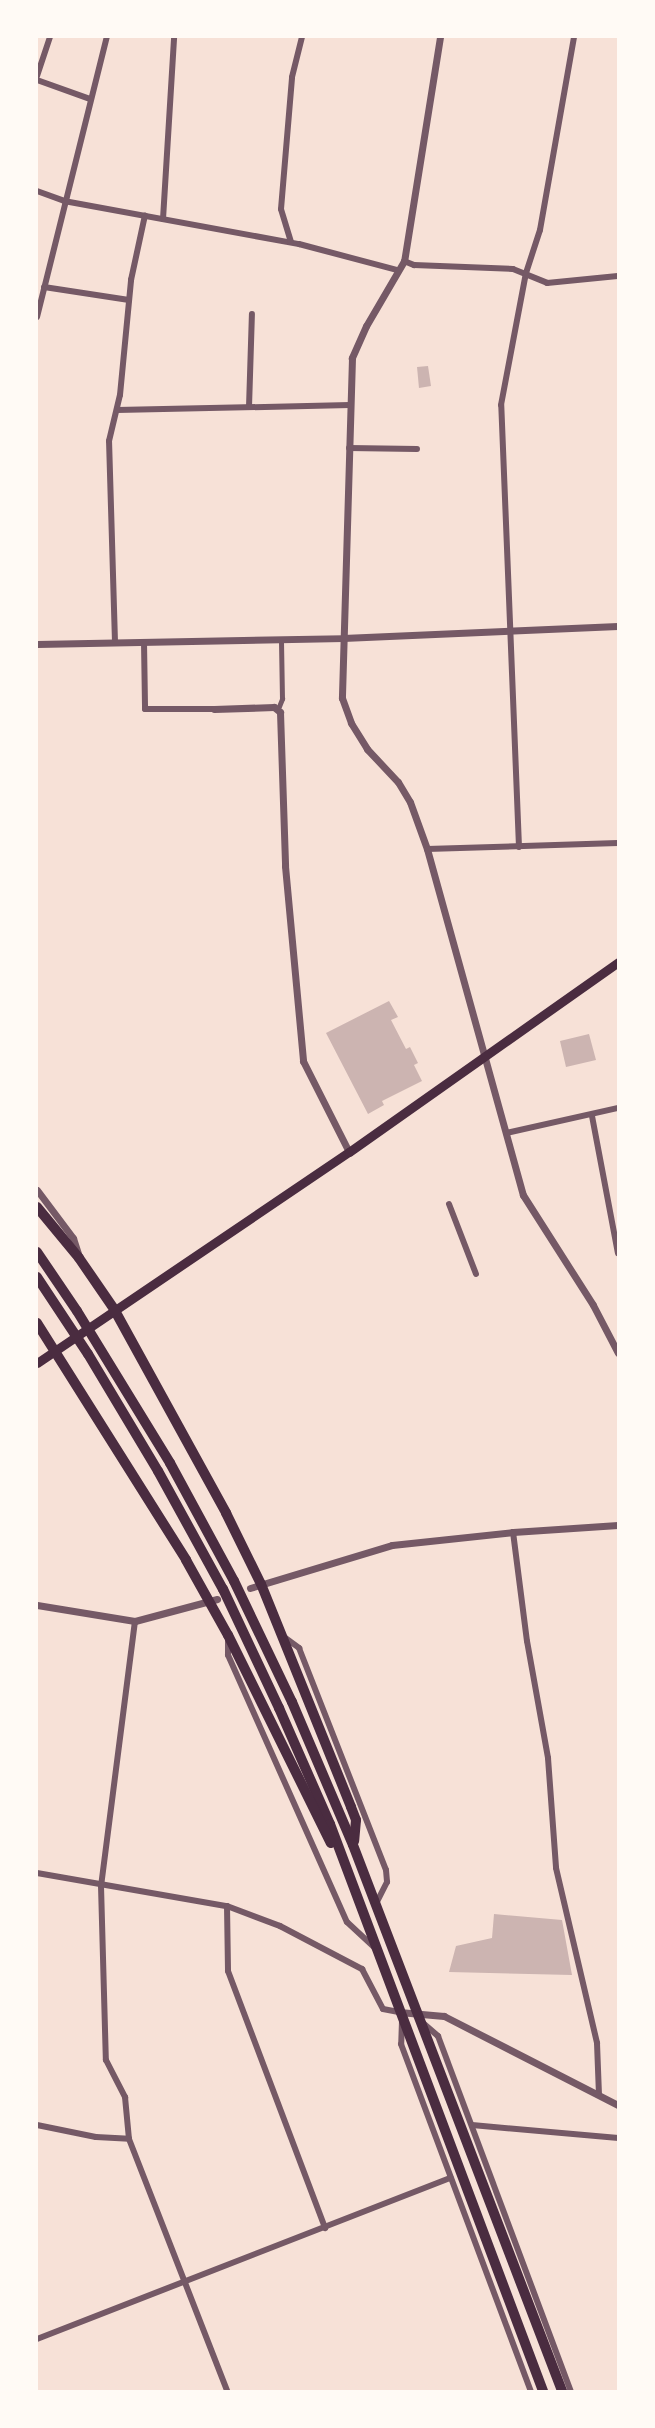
<!DOCTYPE html>
<html>
<head>
<meta charset="utf-8">
<style>
  body { margin:0 }
  #map { position:relative; width:655px; height:2428px; overflow:hidden; background:#f7e1d7; font-family:Ubuntu,sans-serif }
  div>[style] { position:absolute }
  [style*='--x'] { left:calc(var(--x)*1px); top:calc(var(--y)*1px); width:calc(var(--w)*1px); rotate:calc(var(--a)*1deg) }
  .building>* { inset:0; background:#ccb4b1 }
  .pedestrian>* { height:4.5px; margin:-2.25px; padding:0 2.25px; transform-origin:2.25px; border-radius:2.25px; background:#755966 }
  .minor>* { height:6px; margin:-3px; padding:0 3px; transform-origin:3px; border-radius:3px; background:#755966 }
  .tertiary>* { height:7px; margin:-3.5px; padding:0 3.5px; transform-origin:3.5px; border-radius:3.5px; background:#755966 }
  .primary>* { height:9px; margin:-4.5px; padding:0 4.5px; transform-origin:4.5px; border-radius:4.5px; background:#4a2c40 }
  .trunk>* { height:10px; margin:-5px; padding:0 5px; transform-origin:5px; border-radius:5px; background:#4a2c40 }
  span { translate:-50% -50%; white-space:nowrap; text-align:center; line-height:1.15; -webkit-text-stroke:6px #fffaf5; paint-order:stroke }
  .frame { position:absolute; inset:0; border:38px solid #fffaf5; pointer-events:none }
</style>
</head>
<body>
<div id="map">
  <div class="building">
    <i style="clip-path:polygon(428px 366px,431px 386px,419px 388px,417px 367px)"></i>
    <i style="clip-path:polygon(389px 1001px,398px 1017px,391px 1020px,406px 1049px,410px 1047px,418px 1063px,414px 1065px,422px 1081px,382px 1101px,384px 1105px,368px 1114px,326px 1033px)"></i>
    <i style="clip-path:polygon(589px 1034px,596px 1060px,566px 1067px,560px 1041px)"></i>
    <i style="clip-path:polygon(494px 1914px,562px 1920px,572px 1975px,449px 1972px,456px 1946px,492px 1938px)"></i>
  </div>
  <div class="pedestrian">
    <i style="--x:278;--y:709;--w:11;--a:-68"></i>
    <i style="--x:282;--y:699;--w:59;--a:-91"></i>
  </div>
  <div class="minor">
    <i style="--x:37;--y:76;--w:41;--a:-71.6"></i>
    <i style="--x:37;--y:80;--w:56;--a:19.7"></i>
    <i style="--x:37;--y:191;--w:29;--a:20"></i>
    <i style="--x:64;--y:201;--w:239;--a:10.4"></i>
    <i style="--x:299;--y:244;--w:101;--a:14.9"></i>
    <i style="--x:163;--y:219;--w:182;--a:-86.5"></i>
    <i style="--x:291;--y:242;--w:34;--a:-107"></i>
    <i style="--x:281;--y:209;--w:132;--a:-85.2"></i>
    <i style="--x:292;--y:77;--w:41;--a:-76"></i>
    <i style="--x:404;--y:261;--w:11;--a:22"></i>
    <i style="--x:414;--y:265;--w:99;--a:2.3"></i>
    <i style="--x:513;--y:269;--w:37;--a:22"></i>
    <i style="--x:547;--y:283;--w:71;--a:-5.6"></i>
    <i style="--x:44;--y:287;--w:86;--a:8.7"></i>
    <i style="--x:37;--y:317;--w:289;--a:-76"></i>
    <i style="--x:249;--y:407;--w:93;--a:-88.2"></i>
    <i style="--x:117;--y:410;--w:233;--a:-1.2"></i>
    <i style="--x:349;--y:448;--w:68;--a:0.8"></i>
    <i style="--x:115;--y:642;--w:201;--a:-91.7"></i>
    <i style="--x:109;--y:441;--w:47;--a:-76.6"></i>
    <i style="--x:120;--y:395;--w:116;--a:-84.5"></i>
    <i style="--x:131;--y:280;--w:66;--a:-77.8"></i>
    <i style="--x:144;--y:642;--w:67;--a:89.1"></i>
    <i style="--x:145;--y:709;--w:69;--a:0"></i>
    <i style="--x:519;--y:847;--w:442;--a:-92.3"></i>
    <i style="--x:501;--y:405;--w:134;--a:-79.3"></i>
    <i style="--x:526;--y:273;--w:45;--a:-72"></i>
    <i style="--x:540;--y:230;--w:196;--a:-80"></i>
    <i style="--x:427;--y:849;--w:191;--a:-1.8"></i>
    <i style="--x:592;--y:1116;--w:140;--a:79.3"></i>
    <i style="--x:506;--y:1133;--w:115;--a:-12.6"></i>
    <i style="--x:449;--y:1204;--w:75;--a:68.9"></i>
    <i style="--x:513;--y:1532;--w:110;--a:82.7"></i>
    <i style="--x:527;--y:1641;--w:119;--a:79.8"></i>
    <i style="--x:548;--y:1758;--w:110;--a:85.8"></i>
    <i style="--x:556;--y:1868;--w:180;--a:76.8"></i>
    <i style="--x:597;--y:2043;--w:51;--a:87.8"></i>
    <i style="--x:135;--y:1621;--w:267;--a:97.3"></i>
    <i style="--x:101;--y:1886;--w:174;--a:88.4"></i>
    <i style="--x:106;--y:2060;--w:42;--a:62.8"></i>
    <i style="--x:125;--y:2097;--w:42;--a:84.6"></i>
    <i style="--x:129;--y:2139;--w:270;--a:68.7"></i>
    <i style="--x:284;--y:1637;--w:19;--a:36"></i>
    <i style="--x:299;--y:1648;--w:238;--a:68.6"></i>
    <i style="--x:386;--y:1870;--w:12;--a:85"></i>
    <i style="--x:387;--y:1882;--w:25;--a:117"></i>
    <i style="--x:228;--y:1640;--w:15;--a:90"></i>
    <i style="--x:228;--y:1655;--w:292;--a:66"></i>
    <i style="--x:347;--y:1922;--w:38;--a:43"></i>
    <i style="--x:37;--y:1873;--w:193;--a:9.9"></i>
    <i style="--x:227;--y:1906;--w:57;--a:20.7"></i>
    <i style="--x:280;--y:1926;--w:93;--a:27.7"></i>
    <i style="--x:362;--y:1969;--w:45;--a:62.3"></i>
    <i style="--x:383;--y:2009;--w:16;--a:11"></i>
    <i style="--x:227;--y:1906;--w:65;--a:89.1"></i>
    <i style="--x:228;--y:1971;--w:275;--a:69.3"></i>
    <i style="--x:402;--y:2021;--w:23;--a:92"></i>
    <i style="--x:401;--y:2044;--w:371;--a:69.5"></i>
    <i style="--x:423;--y:2023;--w:20;--a:41"></i>
    <i style="--x:438;--y:2036;--w:379;--a:69.5"></i>
    <i style="--x:37;--y:2125;--w:60;--a:11.5"></i>
    <i style="--x:96;--y:2137;--w:33;--a:3"></i>
    <i style="--x:472;--y:2125;--w:147;--a:5.1"></i>
    <i style="--x:37;--y:2339;--w:444;--a:-21.3"></i>
  </div>
  <div class="tertiary">
    <i style="--x:440;--y:37;--w:227;--a:99.1"></i>
    <i style="--x:404;--y:261;--w:75;--a:120.3"></i>
    <i style="--x:366;--y:326;--w:35;--a:114"></i>
    <i style="--x:352;--y:358;--w:340;--a:91.7"></i>
    <i style="--x:342;--y:698;--w:27;--a:70"></i>
    <i style="--x:351;--y:723;--w:31;--a:58"></i>
    <i style="--x:367;--y:749;--w:45;--a:46.8"></i>
    <i style="--x:398;--y:782;--w:23;--a:59"></i>
    <i style="--x:410;--y:802;--w:50;--a:70.1"></i>
    <i style="--x:427;--y:849;--w:359;--a:74.5"></i>
    <i style="--x:523;--y:1195;--w:130;--a:57.5"></i>
    <i style="--x:593;--y:1305;--w:54;--a:62.5"></i>
    <i style="--x:37;--y:644;--w:306;--a:-1.1"></i>
    <i style="--x:343;--y:638;--w:275;--a:-2.5"></i>
    <i style="--x:214;--y:709;--w:60;--a:-1.9"></i>
    <i style="--x:274;--y:707;--w:8;--a:40"></i>
    <i style="--x:280;--y:712;--w:154;--a:88.1"></i>
    <i style="--x:285;--y:866;--w:196;--a:84.7"></i>
    <i style="--x:303;--y:1061;--w:102;--a:63.2"></i>
    <i style="--x:37;--y:1190;--w:60;--a:53.1"></i>
    <i style="--x:73;--y:1238;--w:20;--a:72"></i>
    <i style="--x:250;--y:1588;--w:148;--a:-16.8"></i>
    <i style="--x:392;--y:1545;--w:122;--a:-6.1"></i>
    <i style="--x:513;--y:1532;--w:105;--a:-3.8"></i>
    <i style="--x:37;--y:1605;--w:99;--a:9.3"></i>
    <i style="--x:135;--y:1621;--w:85;--a:-15"></i>
    <i style="--x:399;--y:2012;--w:45;--a:5.1"></i>
    <i style="--x:444;--y:2016;--w:195;--a:27.1"></i>
  </div>
  <div class="primary">
    <i style="--x:37;--y:1363;--w:377;--a:-34.1"></i>
    <i style="--x:349;--y:1152;--w:329;--a:-35.2"></i>
  </div>
  <div class="trunk">
    <i style="--x:37;--y:1207;--w:66;--a:50.5"></i>
    <i style="--x:79;--y:1258;--w:62;--a:55.5"></i>
    <i style="--x:114;--y:1309;--w:233;--a:61.2"></i>
    <i style="--x:226;--y:1513;--w:79;--a:63.8"></i>
    <i style="--x:261;--y:1584;--w:240;--a:68"></i>
    <i style="--x:351;--y:1807;--w:14;--a:69"></i>
    <i style="--x:356;--y:1820;--w:21;--a:95"></i>
    <i style="--x:37;--y:1252;--w:71;--a:55.9"></i>
    <i style="--x:77;--y:1311;--w:178;--a:58.5"></i>
    <i style="--x:170;--y:1463;--w:134;--a:61.5"></i>
    <i style="--x:234;--y:1581;--w:134;--a:64.4"></i>
    <i style="--x:292;--y:1702;--w:155;--a:66.9"></i>
    <i style="--x:353;--y:1845;--w:585;--a:69.05"></i>
    <i style="--x:37;--y:1277;--w:92;--a:56.5"></i>
    <i style="--x:88;--y:1354;--w:136;--a:59.1"></i>
    <i style="--x:158;--y:1471;--w:135;--a:61.2"></i>
    <i style="--x:223;--y:1589;--w:132;--a:64.8"></i>
    <i style="--x:279;--y:1708;--w:127;--a:66.3"></i>
    <i style="--x:330;--y:1824;--w:606;--a:69.41"></i>
    <i style="--x:37;--y:1323;--w:280;--a:57.8"></i>
    <i style="--x:186;--y:1560;--w:86;--a:60.8"></i>
    <i style="--x:228;--y:1635;--w:232;--a:63.7"></i>
  </div>
  <div class="frame"></div>
</div>
</body>
</html>
